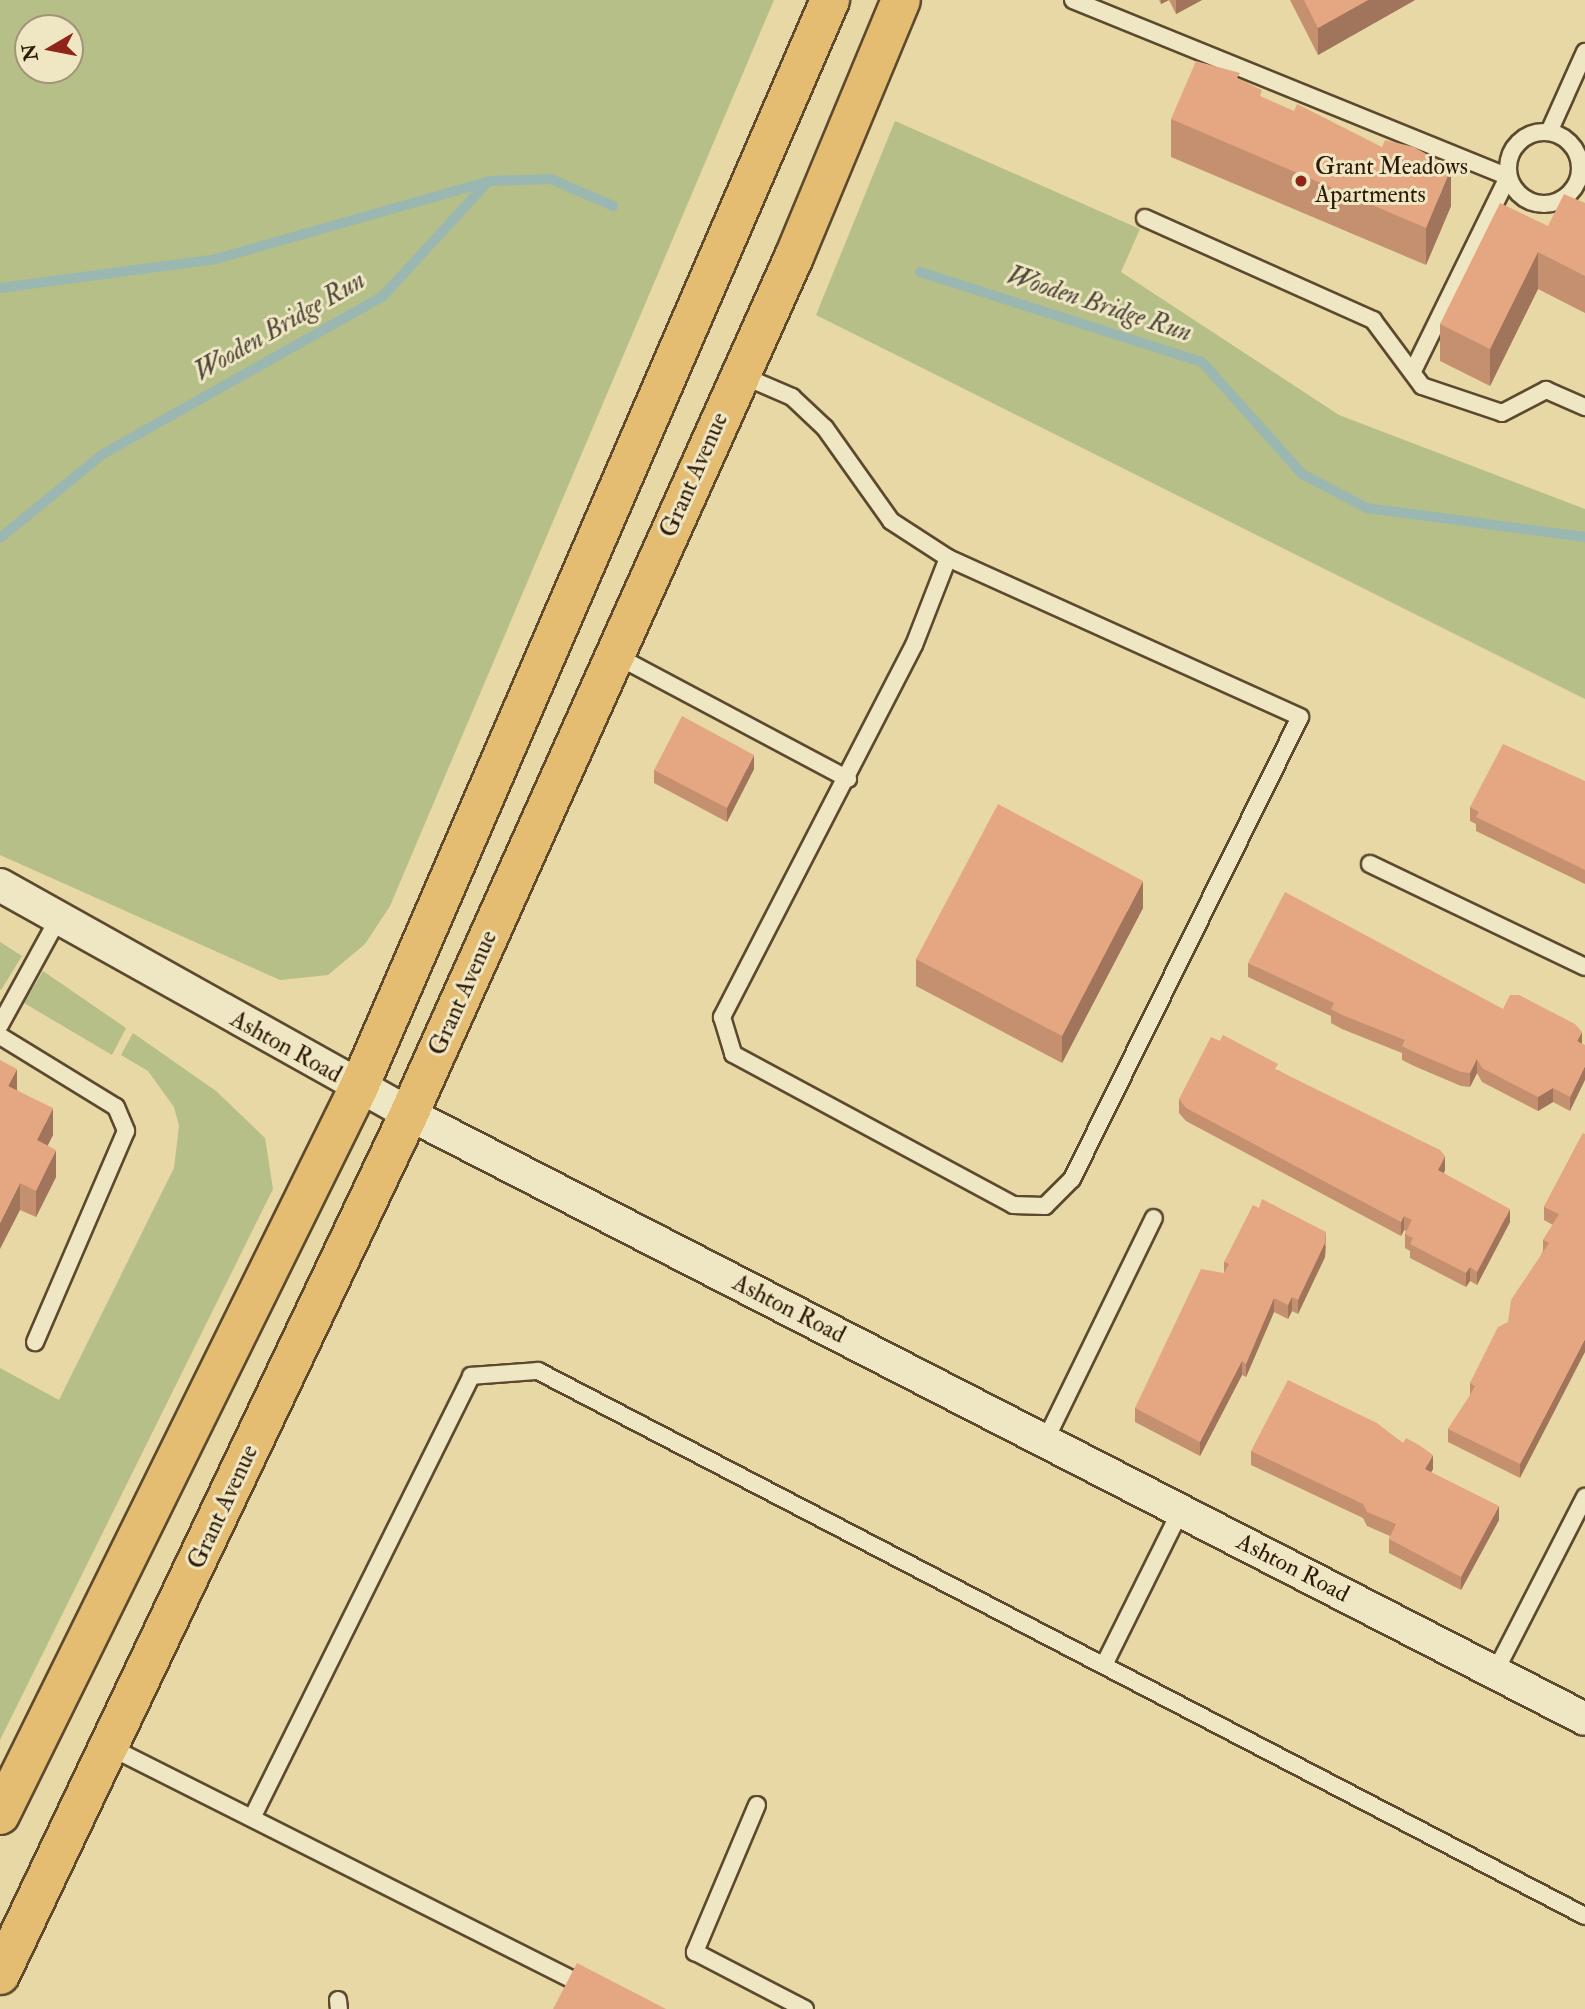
<!DOCTYPE html>
<html>
<head>
<meta charset="utf-8">
<style>
  body { margin:0 }
  #map { position:relative; width:1585px; height:2009px; overflow:hidden; background:#e7d8a5; font-family:"IM FELL Double Pica",serif }
  div>[style] { position:absolute }
  [style*='--x'] { left:calc(var(--x)*1px); top:calc(var(--y)*1px); width:calc(var(--w)*1px); rotate:calc(var(--a)*1deg) }
  .green>* { inset:0; background:#b5bf87 }
  .stream>* { height:10px; margin:-5px; padding:0 5px; transform-origin:5px; border-radius:5px; background:#9bb7b2 }
  .roads { filter:drop-shadow(2px 0 #5c492e) drop-shadow(-2px 0 #5c492e) drop-shadow(0 2px #5c492e) drop-shadow(0 -2px #5c492e) }
  .service>* { height:16px; margin:-8px; padding:0 8px; transform-origin:8px; border-radius:8px; background:#efe6c4 }
  .service>.ring { margin:-8px; padding:0; box-sizing:content-box; background:none; border:16px solid #efe6c4; border-radius:50% }
  .minor>* { height:32px; margin:-16px; padding:0 16px; transform-origin:16px; border-radius:16px; background:#efe6c4 }
  .primary>* { height:38px; margin:-19px; padding:0 19px; transform-origin:19px; border-radius:19px; background:#e4bc72 }
  .wall>* { inset:0; background:#c59070 }
  .shaded-wall>* { inset:0; background:#a0755b }
  .building>* { inset:0; background:#e5a782 }
  .dots>* { width:19px; height:19px; translate:-50% -50%; box-sizing:border-box; border:4px solid #efe6c4; border-radius:50% }
  span { translate:-50% -50%; white-space:nowrap; text-align:center; line-height:1.15; -webkit-text-stroke:6px #efe6c4; paint-order:stroke }
  .poi-label { font-size:24px; color:#2e1906 }
  .left { translate:0 -50%; text-align:left }
  .street-label { font-size:24px; color:#2e1906 }
  .water-label { font-size:26px; color:#4f483a; font-style:italic }
  .north { position:absolute; left:14px; top:14px; width:70px; height:70px; box-sizing:border-box; background:#efe6c4; border:2px solid #a29478; border-radius:50%; rotate:260deg; font-size:19px; font-weight:700; line-height:28px; text-align:center; color:#2e1906 }
  .north::after { content:''; display:block; margin:auto; width:24px; height:32px; background:#8f2418; clip-path:polygon(50% 0,100% 100%,50% 72%,0 100%) }
</style>
</head>
<body>
<div id="map">
  <div class="green">
    <i style="clip-path:polygon(evenodd,0 0,774px 0,390px 906px,365px 944px,328px 975px,280px 980px,0 855px,0 0,28px 28px,70px 28px,70px 70px,28px 70px,28px 28px)"></i>
    <i style="clip-path:polygon(895px 121px,1140px 229px,1121px 272px,1339px 415px,1585px 509px,1585px 699px,816px 315px)"></i>
    <i style="clip-path:polygon(0 942px,22px 956px,1px 990px,0 989px)"></i>
    <i style="clip-path:polygon(43px 971px,126px 1028px,112px 1055px,24px 1003px)"></i>
    <i style="clip-path:polygon(133px 1033px,216px 1091px,265px 1138px,273px 1189px,0 1740px,0 1368px,59px 1400px,174px 1168px,179px 1126px,174px 1107px,148px 1071px,121px 1055px)"></i>
  </div>
  <div class="stream">
    <i style="--x:920;--y:272;--w:296;--a:17.7"></i>
    <i style="--x:1202;--y:362;--w:150;--a:48.2"></i>
    <i style="--x:1302;--y:474;--w:73;--a:27.6"></i>
    <i style="--x:1367;--y:508;--w:220;--a:7.6"></i>
    <i style="--x:0;--y:288;--w:218;--a:-7.6"></i>
    <i style="--x:216;--y:259;--w:284;--a:-15.9"></i>
    <i style="--x:489;--y:181;--w:62;--a:-1.8"></i>
    <i style="--x:551;--y:179;--w:68;--a:23.5"></i>
    <i style="--x:0;--y:538;--w:133;--a:-39.2"></i>
    <i style="--x:103;--y:454;--w:320;--a:-29.4"></i>
    <i style="--x:382;--y:297;--w:155;--a:-47.4"></i>
  </div>
  <div class="roads">
    <div class="service">
      <i style="--x:1073;--y:0;--w:470;--a:22.1"></i>
      <i style="--x:1508;--y:177;--w:216;--a:116.1"></i>
      <i style="--x:1549;--y:132;--w:88;--a:-65.8"></i>
      <i class="ring" style="left:1508px;top:132px;width:56px;height:56px"></i>
      <i style="--x:1145;--y:218;--w:250;--a:24.1"></i>
      <i style="--x:1373;--y:320;--w:82;--a:53.4"></i>
      <i style="--x:1422;--y:386;--w:84;--a:18.6"></i>
      <i style="--x:1502;--y:413;--w:50;--a:-27.6"></i>
      <i style="--x:1546;--y:390;--w:43;--a:23.6"></i>
      <i style="--x:741;--y:375;--w:56;--a:23.3"></i>
      <i style="--x:792;--y:397;--w:45;--a:43.2"></i>
      <i style="--x:825;--y:428;--w:114;--a:54.6"></i>
      <i style="--x:891;--y:521;--w:68;--a:33"></i>
      <i style="--x:948;--y:558;--w:93;--a:111.3"></i>
      <i style="--x:914;--y:645;--w:419;--a:117.3"></i>
      <i style="--x:722;--y:1017;--w:39;--a:73"></i>
      <i style="--x:733;--y:1054;--w:318;--a:28.3"></i>
      <i style="--x:1013;--y:1205;--w:32;--a:2"></i>
      <i style="--x:1045;--y:1206;--w:38;--a:-45"></i>
      <i style="--x:1072;--y:1179;--w:515;--a:-63.73"></i>
      <i style="--x:1300;--y:717;--w:386;--a:-155.7"></i>
      <i style="--x:615;--y:655;--w:264;--a:28"></i>
      <i style="--x:1370;--y:864;--w:238;--a:25.6"></i>
      <i style="--x:0;--y:1025;--w:121;--a:-61.3"></i>
      <i style="--x:0;--y:1036;--w:136;--a:31.5"></i>
      <i style="--x:116;--y:1107;--w:26;--a:67"></i>
      <i style="--x:126;--y:1131;--w:230;--a:113.3"></i>
      <i style="--x:1045;--y:1441;--w:248;--a:-64"></i>
      <i style="--x:1104;--y:1665;--w:173;--a:-63.6"></i>
      <i style="--x:1495;--y:1672;--w:197;--a:-62.8"></i>
      <i style="--x:110;--y:1747;--w:534;--a:26.71"></i>
      <i style="--x:757;--y:1805;--w:160;--a:112.9"></i>
      <i style="--x:695;--y:1952;--w:124;--a:27.4"></i>
      <i style="--x:253;--y:1816;--w:491;--a:-63.6"></i>
      <i style="--x:471;--y:1376;--w:67;--a:-4.3"></i>
      <i style="--x:538;--y:1371;--w:1180;--a:27.5"></i>
      <i style="--x:338;--y:2000;--w:9;--a:84"></i>
    </div>
    <div class="minor">
      <i style="--x:0;--y:885;--w:469;--a:29.2"></i>
      <i style="--x:409;--y:1114;--w:1322;--a:27.22"></i>
    </div>
    <div class="primary">
      <i style="--x:0;--y:1815;--w:812;--a:-63.75"></i>
      <i style="--x:359;--y:1087;--w:1185;--a:-66.57"></i>
      <i style="--x:0;--y:1975;--w:953;--a:-64.59"></i>
      <i style="--x:409;--y:1114;--w:940;--a:-65.81"></i>
      <i style="--x:794;--y:257;--w:278;--a:-67.4"></i>
    </div>
  </div>
  <div class="wall">
    <i style="clip-path:polygon(1159px 0,1202px 0,1176px 14px,1169px 0,1161px 4px)"></i>
    <i style="clip-path:polygon(1290px 0,1415px 0,1318px 55px)"></i>
    <i style="clip-path:polygon(1240px 80px,1262px 98px,1451px 206px,1426px 265px,1171px 157px,1171px 119px)"></i>
    <i style="clip-path:polygon(1585px 203px,1585px 313px,1538px 289px,1490px 386px,1440px 361px,1440px 324px,1548px 226px)"></i>
    <i style="clip-path:polygon(754px 769px,727px 822px,654px 783px,654px 770px)"></i>
    <i style="clip-path:polygon(1585px 781px,1585px 884px,1476px 831px,1476px 824px,1470px 821px,1470px 807px)"></i>
    <i style="clip-path:polygon(1143px 908px,1062px 1063px,916px 986px,916px 959px)"></i>
    <i style="clip-path:polygon(1248px 963px,1503px 1009px,1575px 1024px,1570px 1111px,1553px 1102px,1538px 1111px,1482px 1082px,1477px 1073px,1470px 1087px,1461px 1086px,1414px 1066px,1402px 1060px,1402px 1053px,1342px 1029px,1331px 1023px,1331px 1016px,1248px 977px)"></i>
    <i style="clip-path:polygon(1278px 1070px,1445px 1170px,1444px 1173px,1510px 1222px,1477px 1285px,1470px 1281px,1466px 1287px,1410px 1258px,1410px 1251px,1405px 1248px,1405px 1234px,1406px 1231px,1404px 1230px,1401px 1236px,1186px 1121px,1179px 1113px,1179px 1099px)"></i>
    <i style="clip-path:polygon(17px 1090px,53px 1135px,47px 1146px,56px 1177px,36px 1217px,20px 1210px)"></i>
    <i style="clip-path:polygon(1583px 1133px,1520px 1478px,1448px 1442px,1448px 1429px,1470px 1396px,1470px 1383px,1508px 1322px,1543px 1251px,1543px 1240px,1553px 1225px,1544px 1220px,1544px 1207px)"></i>
    <i style="clip-path:polygon(1326px 1246px,1325px 1257px,1298px 1314px,1292px 1311px,1288px 1319px,1274px 1312px,1246px 1377px,1242px 1375px,1200px 1456px,1135px 1422px,1135px 1408px,1224px 1273px,1224px 1262px)"></i>
    <i style="clip-path:polygon(1403px 1443px,1433px 1469px,1431px 1472px,1499px 1520px,1461px 1590px,1389px 1553px,1389px 1539px,1390px 1536px,1367px 1526px,1363px 1518px,1251px 1465px,1251px 1451px)"></i>
  </div>
  <div class="shaded-wall">
    <i style="clip-path:polygon(1161px 0,1169px 0,1161px 4px)"></i>
    <i style="clip-path:polygon(1176px 0,1202px 0,1176px 14px)"></i>
    <i style="clip-path:polygon(1368px 0,1415px 0,1318px 55px,1318px 28px)"></i>
    <i style="clip-path:polygon(1451px 168px,1451px 206px,1426px 265px,1426px 228px)"></i>
    <i style="clip-path:polygon(1538px 252px,1538px 289px,1490px 386px,1490px 349px)"></i>
    <i style="clip-path:polygon(754px 755px,754px 769px,727px 822px,727px 808px)"></i>
    <i style="clip-path:polygon(1143px 881px,1143px 908px,1062px 1063px,1062px 1036px)"></i>
    <i style="clip-path:polygon(1582px 1032px,1582px 1046px,1577px 1041px)"></i>
    <i style="clip-path:polygon(1477px 1059px,1477px 1073px,1470px 1087px,1470px 1073px)"></i>
    <i style="clip-path:polygon(1585px 1066px,1585px 1080px,1570px 1111px,1570px 1097px)"></i>
    <i style="clip-path:polygon(17px 1069px,17px 1096px,8px 1086px)"></i>
    <i style="clip-path:polygon(1553px 1088px,1553px 1102px,1538px 1111px,1538px 1097px)"></i>
    <i style="clip-path:polygon(53px 1108px,53px 1135px,37px 1167px,37px 1140px)"></i>
    <i style="clip-path:polygon(56px 1150px,56px 1177px,36px 1217px,36px 1191px)"></i>
    <i style="clip-path:polygon(1445px 1156px,1445px 1170px,1438px 1184px,1438px 1170px)"></i>
    <i style="clip-path:polygon(20px 1183px,20px 1210px,0 1249px,0 1223px)"></i>
    <i style="clip-path:polygon(1510px 1209px,1510px 1222px,1477px 1285px,1477px 1272px)"></i>
    <i style="clip-path:polygon(1404px 1216px,1404px 1230px,1401px 1236px,1401px 1222px)"></i>
    <i style="clip-path:polygon(1326px 1232px,1325px 1257px,1298px 1314px,1298px 1300px)"></i>
    <i style="clip-path:polygon(1470px 1267px,1470px 1281px,1466px 1287px,1466px 1273px)"></i>
    <i style="clip-path:polygon(1292px 1297px,1292px 1311px,1288px 1319px,1288px 1305px)"></i>
    <i style="clip-path:polygon(1274px 1298px,1274px 1312px,1246px 1377px,1246px 1364px)"></i>
    <i style="clip-path:polygon(1585px 1339px,1585px 1352px,1520px 1478px,1520px 1464px)"></i>
    <i style="clip-path:polygon(1242px 1361px,1242px 1375px,1200px 1456px,1200px 1442px)"></i>
    <i style="clip-path:polygon(1433px 1455px,1433px 1469px,1425px 1483px,1425px 1469px)"></i>
    <i style="clip-path:polygon(1499px 1506px,1499px 1520px,1461px 1590px,1461px 1577px)"></i>
  </div>
  <div class="building">
    <i style="clip-path:polygon(1304px 0,1368px 0,1318px 28px)"></i>
    <i style="clip-path:polygon(1196px 61px,1240px 73px,1237px 78px,1262px 90px,1260px 96px,1294px 111px,1297px 104px,1382px 147px,1385px 140px,1414px 147px,1451px 168px,1426px 228px,1171px 119px)"></i>
    <i style="clip-path:polygon(1564px 194px,1585px 203px,1585px 276px,1538px 252px,1490px 349px,1440px 324px,1500px 203px,1548px 226px)"></i>
    <i style="clip-path:polygon(682px 716px,754px 755px,727px 808px,654px 770px)"></i>
    <i style="clip-path:polygon(1503px 744px,1585px 781px,1585px 870px,1476px 817px,1479px 812px,1470px 807px)"></i>
    <i style="clip-path:polygon(998px 804px,1143px 881px,1062px 1036px,916px 959px)"></i>
    <i style="clip-path:polygon(1285px 892px,1503px 1009px,1510px 995px,1519px 995px,1575px 1024px,1582px 1032px,1577px 1041px,1585px 1045px,1585px 1066px,1570px 1097px,1553px 1088px,1538px 1097px,1482px 1068px,1477px 1059px,1470px 1073px,1461px 1072px,1414px 1052px,1402px 1046px,1405px 1040px,1342px 1015px,1331px 1009px,1334px 1003px,1248px 963px)"></i>
    <i style="clip-path:polygon(1223px 1035px,1278px 1064px,1275px 1069px,1440px 1150px,1445px 1156px,1438px 1170px,1510px 1209px,1477px 1272px,1470px 1267px,1466px 1273px,1410px 1244px,1413px 1238px,1405px 1234px,1412px 1220px,1404px 1216px,1401px 1222px,1186px 1108px,1179px 1099px,1211px 1037px,1220px 1041px)"></i>
    <i style="clip-path:polygon(0 1060px,17px 1069px,8px 1086px,53px 1108px,37px 1140px,56px 1150px,36px 1191px,20px 1183px,0 1223px)"></i>
    <i style="clip-path:polygon(1583px 1133px,1585px 1134px,1585px 1339px,1520px 1464px,1448px 1429px,1470px 1395px,1475px 1386px,1470px 1383px,1498px 1327px,1508px 1322px,1511px 1300px,1549px 1243px,1543px 1240px,1559px 1214px,1544px 1207px)"></i>
    <i style="clip-path:polygon(1262px 1199px,1326px 1232px,1325px 1243px,1298px 1300px,1292px 1297px,1288px 1305px,1274px 1298px,1246px 1364px,1242px 1361px,1200px 1442px,1135px 1408px,1201px 1269px,1224px 1273px,1229px 1264px,1224px 1262px,1253px 1205px,1259px 1208px)"></i>
    <i style="clip-path:polygon(1288px 1380px,1377px 1423px,1403px 1443px,1406px 1438px,1419px 1445px,1433px 1455px,1425px 1469px,1499px 1506px,1461px 1577px,1389px 1539px,1396px 1524px,1367px 1512px,1363px 1504px,1251px 1451px)"></i>
    <i style="clip-path:polygon(577px 1963px,666px 2009px,553px 2009px)"></i>
  </div>
  <div class="dots">
    <i style="left:1301px;top:181px;background:#8f2418"></i>
  </div>
  <div class="poi-label">
    <span class="left" style="left:1315px;top:181px">Grant Meadows<br>Apartments</span>
  </div>
  <div class="street-label">
    <span style="left:694px;top:475px;rotate:-66deg">Grant Avenue</span>
    <span style="left:463px;top:993px;rotate:-66deg">Grant Avenue</span>
    <span style="left:286px;top:1047px;rotate:29deg">Ashton Road</span>
    <span style="left:789px;top:1309px;rotate:27deg">Ashton Road</span>
    <span style="left:223px;top:1507px;rotate:-65deg">Grant Avenue</span>
    <span style="left:1293px;top:1568px;rotate:27deg">Ashton Road</span>
  </div>
  <div class="water-label">
    <span style="left:1099px;top:305px;rotate:18deg">Wooden Bridge Run</span>
    <span style="left:280px;top:327px;rotate:-30deg">Wooden Bridge Run</span>
  </div>
  <div class="north">N</div>
</div>
</body>
</html>
